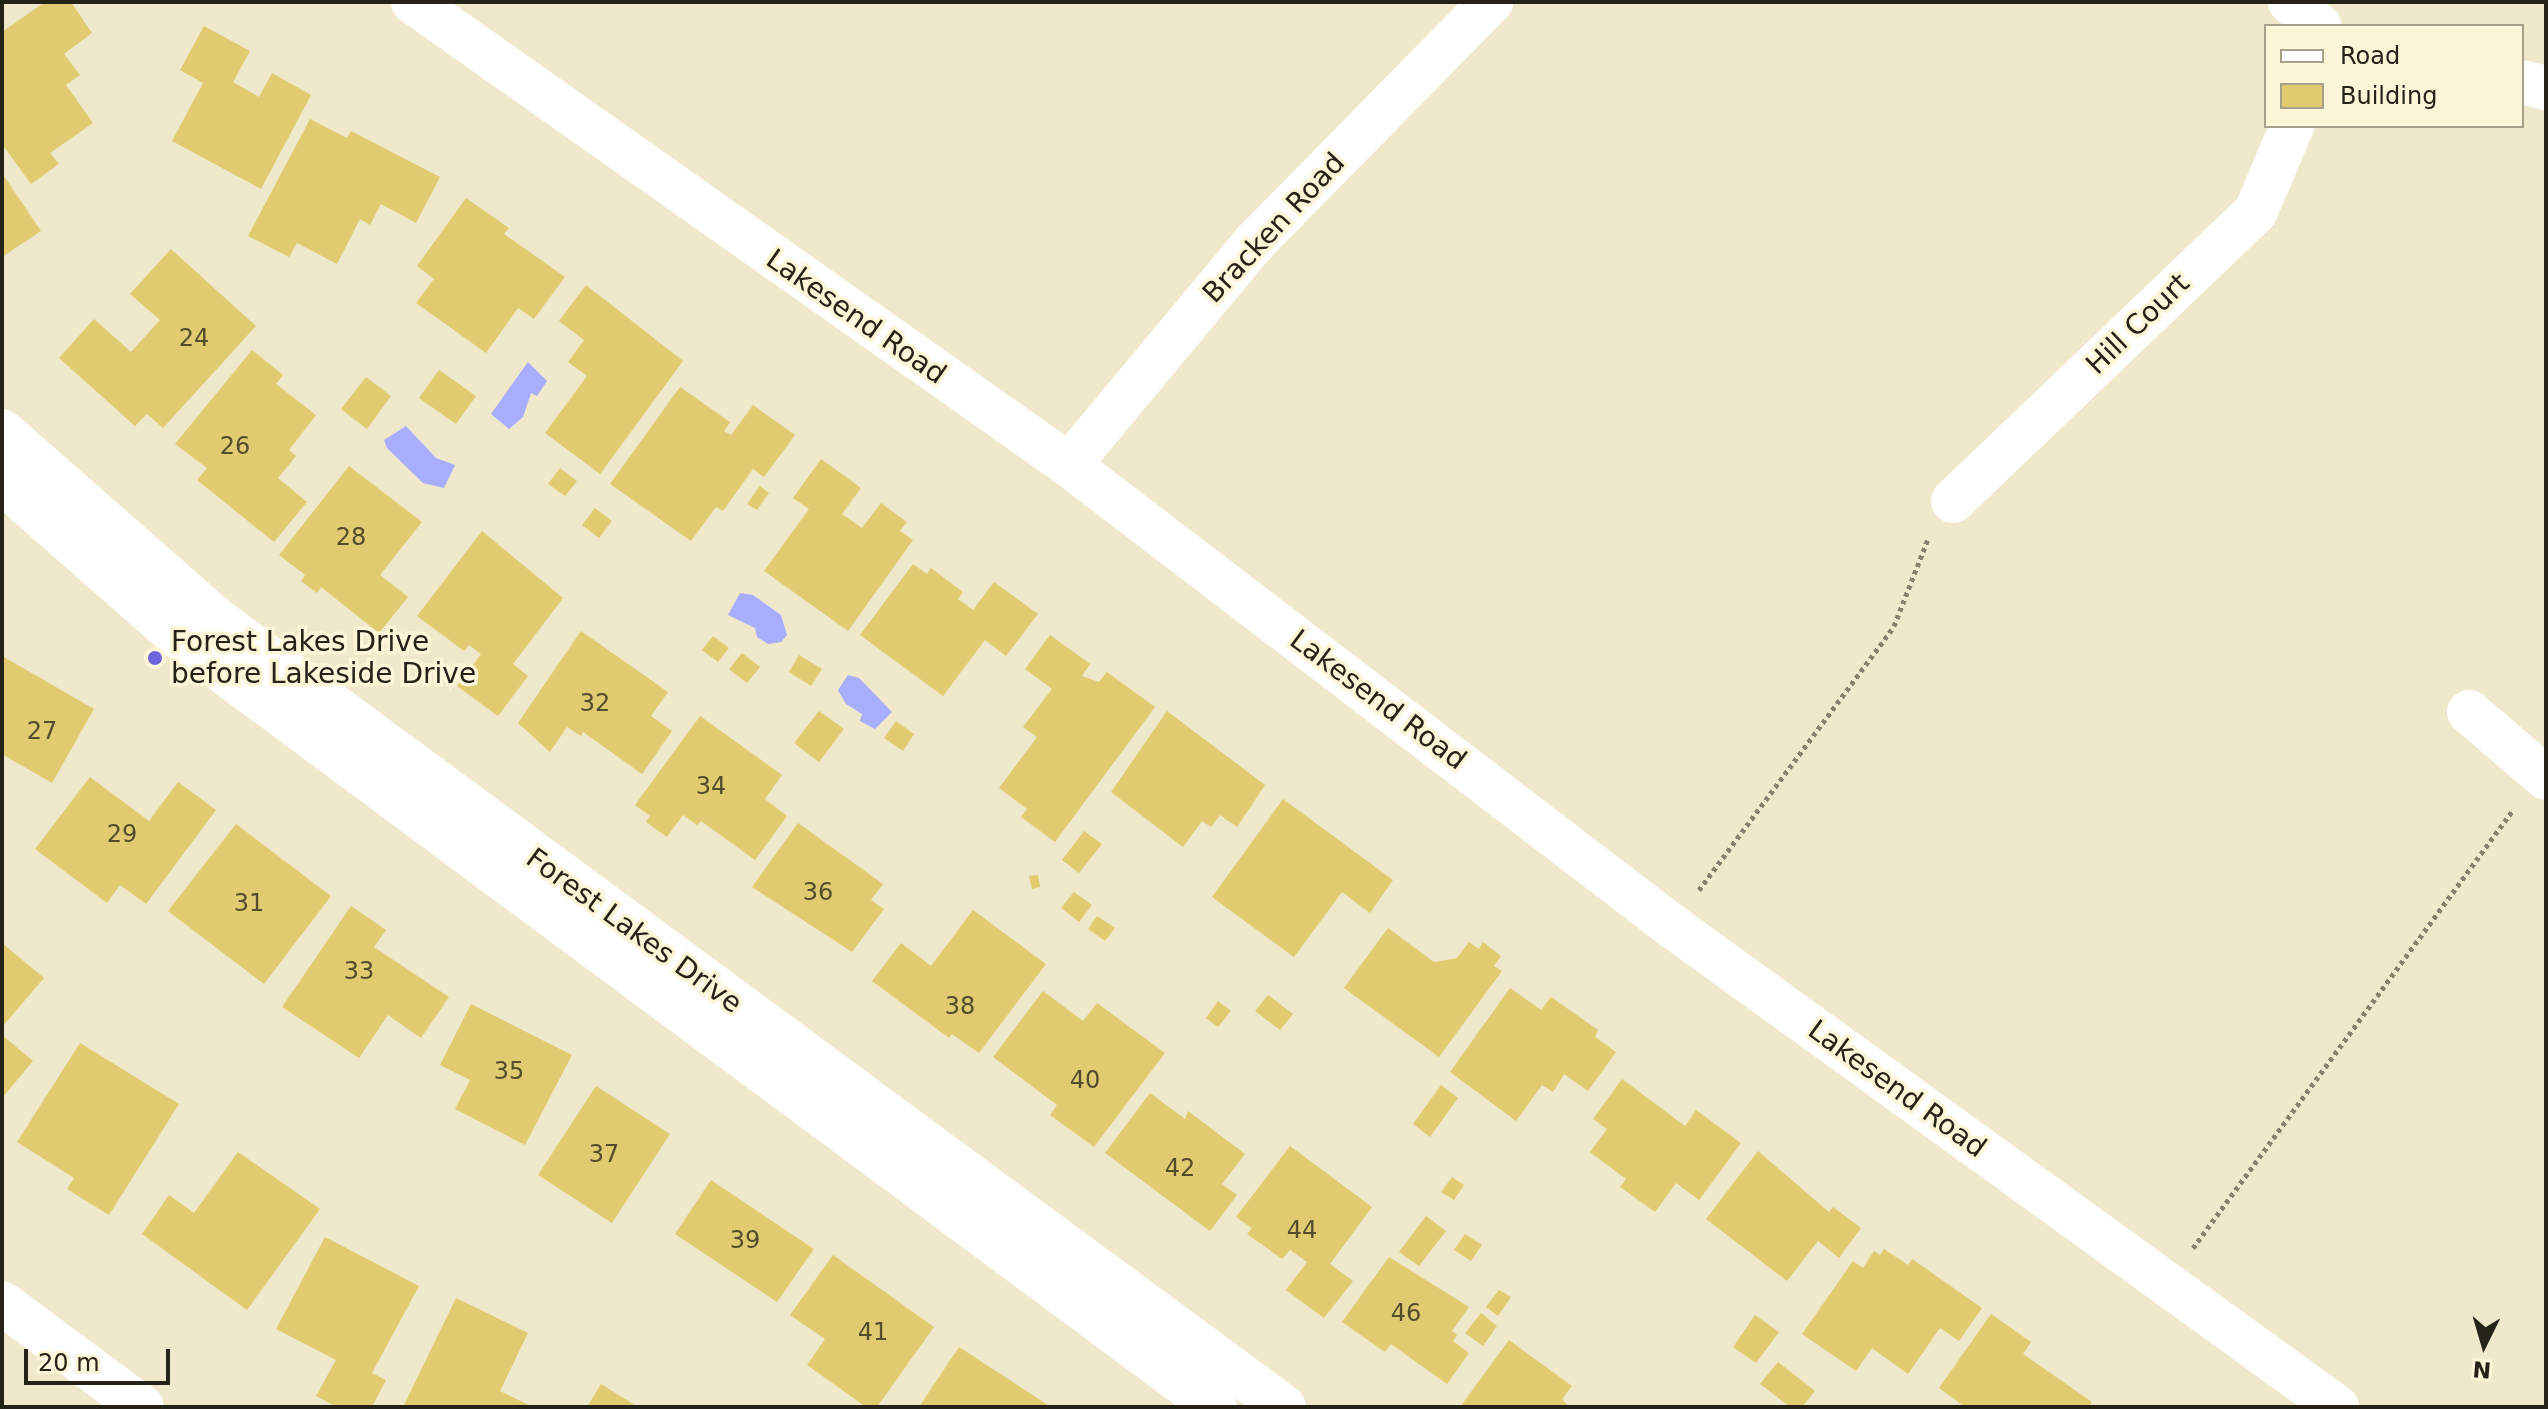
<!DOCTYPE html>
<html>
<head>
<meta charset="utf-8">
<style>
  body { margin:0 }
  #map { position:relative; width:2548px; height:1409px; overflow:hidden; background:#efe8ca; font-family:"DejaVu Sans",sans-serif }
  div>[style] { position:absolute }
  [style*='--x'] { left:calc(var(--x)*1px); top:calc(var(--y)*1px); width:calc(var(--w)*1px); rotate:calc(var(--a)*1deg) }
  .water>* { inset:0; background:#a9adfd }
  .building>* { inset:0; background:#e1cb70 }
  .path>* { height:5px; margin-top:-2.5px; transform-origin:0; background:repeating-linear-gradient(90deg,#87826e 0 4px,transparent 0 8px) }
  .minor>* { height:44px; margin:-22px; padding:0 22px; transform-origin:22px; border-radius:22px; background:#fff }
  .major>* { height:44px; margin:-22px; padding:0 22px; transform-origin:22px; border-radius:22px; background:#fff }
  .dots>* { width:22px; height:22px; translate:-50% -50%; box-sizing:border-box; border:4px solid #fcf5d7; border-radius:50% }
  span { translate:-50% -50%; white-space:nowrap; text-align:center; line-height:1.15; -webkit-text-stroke:7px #fcf5d7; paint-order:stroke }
  .number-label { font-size:24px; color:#544c2d }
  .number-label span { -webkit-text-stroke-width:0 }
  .street-label { font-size:28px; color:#252217 }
  .poi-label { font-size:28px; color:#252217 }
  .left { translate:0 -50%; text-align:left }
  .frame { position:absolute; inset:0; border:4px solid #252217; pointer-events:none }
  .legend { position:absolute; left:2264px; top:24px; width:260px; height:104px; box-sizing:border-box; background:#fcf5d7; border:2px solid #a6a18a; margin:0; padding:10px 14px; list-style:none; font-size:24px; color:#252217 }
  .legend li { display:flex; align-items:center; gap:16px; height:40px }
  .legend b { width:40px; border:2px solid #a6a18a }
  .north { position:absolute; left:2444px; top:1305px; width:80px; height:80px; -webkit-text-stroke:6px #fcf5d7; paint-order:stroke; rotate:185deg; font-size:22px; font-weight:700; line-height:32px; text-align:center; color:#252217 }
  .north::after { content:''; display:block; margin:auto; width:28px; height:36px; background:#252217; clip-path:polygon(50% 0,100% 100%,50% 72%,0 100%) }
  .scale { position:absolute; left:24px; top:1349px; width:146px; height:36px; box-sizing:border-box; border:4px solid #252217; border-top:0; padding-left:10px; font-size:24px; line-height:28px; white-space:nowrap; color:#252217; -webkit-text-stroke:6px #fcf5d7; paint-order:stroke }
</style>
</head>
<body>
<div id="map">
  <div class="water">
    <i style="clip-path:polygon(528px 362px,547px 381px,537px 396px,531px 393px,523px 417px,509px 429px,491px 414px)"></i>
    <i style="clip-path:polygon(406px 426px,436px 458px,455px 465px,444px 488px,423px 483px,387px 448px,384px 440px)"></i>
    <i style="clip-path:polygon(740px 593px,753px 595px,781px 615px,787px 635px,781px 642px,768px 644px,757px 637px,755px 628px,728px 615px)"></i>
    <i style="clip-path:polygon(848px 675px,859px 678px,892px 712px,875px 729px,860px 721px,862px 714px,846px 704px,838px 690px)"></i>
  </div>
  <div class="building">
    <i style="clip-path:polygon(45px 2px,71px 2px,92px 33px,64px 54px,80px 75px,66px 85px,93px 123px,50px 153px,59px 164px,31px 184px,2px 144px,2px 32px)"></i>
    <i style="clip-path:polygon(204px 26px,250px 51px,233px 82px,259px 97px,272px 73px,311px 95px,261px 189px,172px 141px,203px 83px,180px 70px)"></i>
    <i style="clip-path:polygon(310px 119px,347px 138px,351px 131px,440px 177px,416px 223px,381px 204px,370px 225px,360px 219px,337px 264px,297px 243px,289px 257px,248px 236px)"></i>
    <i style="clip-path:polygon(2px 173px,41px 231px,2px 257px)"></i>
    <i style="clip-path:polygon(466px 198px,509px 228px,504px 234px,565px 277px,534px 319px,518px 308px,486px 353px,416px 303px,434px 279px,417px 266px)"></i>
    <i style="clip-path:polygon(171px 249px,256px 326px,163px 428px,147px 414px,135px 426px,59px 358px,94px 319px,131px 352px,160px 320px,130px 294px)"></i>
    <i style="clip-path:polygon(586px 285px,683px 361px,600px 474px,545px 433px,587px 376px,568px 362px,584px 340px,559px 321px)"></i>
    <i style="clip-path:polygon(252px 350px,283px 375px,276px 384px,316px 415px,289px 450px,296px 456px,278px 478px,307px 502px,274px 542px,197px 480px,207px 468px,175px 444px)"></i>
    <i style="clip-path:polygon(439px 370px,476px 396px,456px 424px,419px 398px)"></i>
    <i style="clip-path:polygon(366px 377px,391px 396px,367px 429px,341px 409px)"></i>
    <i style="clip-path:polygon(680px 387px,730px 422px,724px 431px,731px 435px,753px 405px,795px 435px,764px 477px,753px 469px,723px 511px,716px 507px,691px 541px,610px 484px)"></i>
    <i style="clip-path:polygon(821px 459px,861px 488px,842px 514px,862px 528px,881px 503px,907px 522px,900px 531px,913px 540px,848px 631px,764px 571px,809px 509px,793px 498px)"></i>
    <i style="clip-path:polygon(349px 466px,422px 522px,380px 575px,408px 597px,379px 633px,321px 587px,317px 593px,301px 581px,305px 575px,279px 555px)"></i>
    <i style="clip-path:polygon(560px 468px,577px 481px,565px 496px,548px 484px)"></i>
    <i style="clip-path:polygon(760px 486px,769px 493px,757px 510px,747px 504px)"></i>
    <i style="clip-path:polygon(595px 508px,612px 521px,599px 538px,582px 525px)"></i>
    <i style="clip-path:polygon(482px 531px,563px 598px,513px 664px,528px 676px,498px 716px,457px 686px,481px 654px,469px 645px,464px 651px,417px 616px)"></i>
    <i style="clip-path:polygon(913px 564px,927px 574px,931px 568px,963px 592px,958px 599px,973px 610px,994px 582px,1038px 614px,1006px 656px,985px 640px,943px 696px,860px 635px)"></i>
    <i style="clip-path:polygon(581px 631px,668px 692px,651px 716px,672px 731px,642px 774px,583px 732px,581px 736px,567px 727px,550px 752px,518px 723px)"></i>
    <i style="clip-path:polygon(1050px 635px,1090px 664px,1082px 676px,1099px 682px,1107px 672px,1155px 707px,1055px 842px,1021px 817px,1027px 809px,999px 788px,1037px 737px,1023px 727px,1052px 689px,1025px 669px)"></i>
    <i style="clip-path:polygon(713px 636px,729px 648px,718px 662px,702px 650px)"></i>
    <i style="clip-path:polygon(742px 653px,760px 667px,747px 683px,729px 669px)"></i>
    <i style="clip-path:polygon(799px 655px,822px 669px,811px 686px,789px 672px)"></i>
    <i style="clip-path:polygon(2px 656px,94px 709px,52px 783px,2px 754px)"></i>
    <i style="clip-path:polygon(819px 711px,844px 729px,819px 762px,794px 743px)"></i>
    <i style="clip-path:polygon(1167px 711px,1265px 785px,1237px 827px,1220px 815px,1211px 827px,1202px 821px,1183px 847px,1111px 792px)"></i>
    <i style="clip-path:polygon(700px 716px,782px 775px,765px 799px,787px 816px,755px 860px,701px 821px,697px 825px,683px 815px,667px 837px,646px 822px,650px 816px,635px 805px)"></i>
    <i style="clip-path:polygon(896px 721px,914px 734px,903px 751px,884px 738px)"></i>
    <i style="clip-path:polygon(90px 777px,149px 821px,178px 782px,216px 810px,146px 904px,120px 885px,107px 903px,35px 849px)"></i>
    <i style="clip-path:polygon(1283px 799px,1393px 880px,1370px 913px,1342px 892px,1294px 957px,1212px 897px)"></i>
    <i style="clip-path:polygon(798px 823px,883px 884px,871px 900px,884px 909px,852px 952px,752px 887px)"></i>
    <i style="clip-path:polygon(236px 824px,331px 896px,264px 984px,168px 911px)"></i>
    <i style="clip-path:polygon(1084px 831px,1102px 844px,1079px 873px,1062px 860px)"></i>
    <i style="clip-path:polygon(1038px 875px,1040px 887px,1032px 889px,1029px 876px)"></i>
    <i style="clip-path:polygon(1074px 892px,1092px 905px,1079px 922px,1061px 908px)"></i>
    <i style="clip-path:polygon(351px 906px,386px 930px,374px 947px,449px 997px,421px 1038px,388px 1015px,359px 1058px,282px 1007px)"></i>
    <i style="clip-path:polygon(973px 910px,1046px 964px,979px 1053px,952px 1034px,949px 1038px,872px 981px,901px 943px,931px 966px)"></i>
    <i style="clip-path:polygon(1097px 916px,1115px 928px,1105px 941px,1088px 929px)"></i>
    <i style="clip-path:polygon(1388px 928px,1434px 962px,1457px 958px,1469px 942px,1479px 949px,1483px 942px,1501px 956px,1494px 966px,1502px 971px,1439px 1057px,1344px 988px)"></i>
    <i style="clip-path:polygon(2px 943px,44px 978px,2px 1027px)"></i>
    <i style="clip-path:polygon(1510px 988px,1541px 1010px,1551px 997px,1598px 1030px,1595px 1037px,1616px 1052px,1588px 1091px,1564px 1074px,1553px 1092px,1542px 1085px,1516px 1121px,1450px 1072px)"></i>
    <i style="clip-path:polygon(1043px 991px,1083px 1021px,1097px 1003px,1165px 1053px,1094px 1147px,1050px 1115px,1057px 1105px,993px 1057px)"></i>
    <i style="clip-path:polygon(1268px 995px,1293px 1014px,1280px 1030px,1255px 1011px)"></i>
    <i style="clip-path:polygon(1218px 1001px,1231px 1011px,1218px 1027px,1206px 1018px)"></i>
    <i style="clip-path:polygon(471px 1004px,572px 1055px,525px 1145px,455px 1109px,470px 1080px,440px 1065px)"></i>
    <i style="clip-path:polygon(2px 1035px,33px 1061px,2px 1098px)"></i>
    <i style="clip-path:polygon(80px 1043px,179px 1104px,109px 1215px,67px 1189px,74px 1178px,17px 1142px)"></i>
    <i style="clip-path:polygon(1622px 1079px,1685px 1126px,1696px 1110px,1741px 1143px,1699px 1200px,1676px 1183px,1655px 1212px,1620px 1187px,1626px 1179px,1590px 1152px,1607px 1129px,1593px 1119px)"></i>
    <i style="clip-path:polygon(1441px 1085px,1458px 1098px,1430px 1137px,1413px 1124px)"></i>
    <i style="clip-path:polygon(596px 1086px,670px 1134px,612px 1223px,538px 1175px)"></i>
    <i style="clip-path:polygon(1150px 1093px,1185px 1119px,1188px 1111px,1245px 1154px,1222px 1184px,1237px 1195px,1210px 1231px,1105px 1153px)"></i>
    <i style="clip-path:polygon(1290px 1146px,1372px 1207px,1330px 1264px,1353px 1281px,1324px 1318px,1286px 1290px,1307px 1262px,1290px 1250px,1282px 1259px,1247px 1234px,1252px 1228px,1236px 1217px)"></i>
    <i style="clip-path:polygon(1758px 1151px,1829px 1212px,1833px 1207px,1861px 1228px,1839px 1258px,1818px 1241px,1787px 1281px,1706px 1219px)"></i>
    <i style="clip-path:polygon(238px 1152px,320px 1209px,247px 1310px,142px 1234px,169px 1195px,194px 1213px)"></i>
    <i style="clip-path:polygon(1452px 1177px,1464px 1185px,1454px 1200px,1441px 1192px)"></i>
    <i style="clip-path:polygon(711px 1180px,814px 1249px,777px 1302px,675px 1234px)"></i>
    <i style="clip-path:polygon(1426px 1216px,1446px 1231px,1419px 1266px,1399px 1252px)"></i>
    <i style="clip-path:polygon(1465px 1234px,1482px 1245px,1471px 1261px,1454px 1250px)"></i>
    <i style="clip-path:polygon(325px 1237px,419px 1286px,372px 1373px,386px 1380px,372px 1407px,337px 1407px,316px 1396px,336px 1360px,276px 1329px)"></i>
    <i style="clip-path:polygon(1884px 1249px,1908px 1265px,1912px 1259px,1982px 1308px,1959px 1341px,1940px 1328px,1908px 1374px,1872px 1348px,1856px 1371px,1802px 1334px,1853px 1261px,1863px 1268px,1874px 1251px,1880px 1255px)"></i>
    <i style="clip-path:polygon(833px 1255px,934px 1327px,877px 1407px,866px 1407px,807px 1365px,825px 1339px,790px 1315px)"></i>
    <i style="clip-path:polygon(1389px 1257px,1469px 1307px,1452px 1331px,1457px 1335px,1453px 1341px,1469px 1353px,1447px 1384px,1391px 1344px,1385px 1352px,1342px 1322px)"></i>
    <i style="clip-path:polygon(1499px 1290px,1511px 1297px,1498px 1316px,1486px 1307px)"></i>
    <i style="clip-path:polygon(456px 1298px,528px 1333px,500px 1391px,533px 1407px,403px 1407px)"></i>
    <i style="clip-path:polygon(1481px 1313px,1497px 1326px,1483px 1346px,1465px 1333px)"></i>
    <i style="clip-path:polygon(1991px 1314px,2031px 1342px,2023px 1354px,2092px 1402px,2089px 1407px,1965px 1407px,1939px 1388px)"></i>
    <i style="clip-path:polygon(1755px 1315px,1779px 1332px,1756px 1363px,1733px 1347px)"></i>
    <i style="clip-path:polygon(1509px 1340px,1572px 1386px,1562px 1399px,1569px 1407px,1460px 1407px)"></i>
    <i style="clip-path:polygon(959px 1347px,1051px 1407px,919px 1407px)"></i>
    <i style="clip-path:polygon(1778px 1362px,1815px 1391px,1802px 1407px,1790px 1407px,1760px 1384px)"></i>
    <i style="clip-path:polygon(601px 1384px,638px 1407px,587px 1407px)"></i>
  </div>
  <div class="path">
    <i style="--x:1699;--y:890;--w:328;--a:-53.5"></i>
    <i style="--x:1894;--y:626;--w:93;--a:-68.7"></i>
    <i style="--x:2193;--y:1248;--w:542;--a:-53.85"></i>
  </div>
  <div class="minor">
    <i style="--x:413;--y:2;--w:803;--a:35.21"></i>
    <i style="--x:1069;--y:465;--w:759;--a:37.4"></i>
    <i style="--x:1672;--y:926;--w:821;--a:35.88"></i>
    <i style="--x:2290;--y:2;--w:38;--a:39"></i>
    <i style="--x:2522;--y:82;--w:25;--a:14"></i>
    <i style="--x:1069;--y:465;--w:290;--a:-50.2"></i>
    <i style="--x:1255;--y:242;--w:337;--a:-45.5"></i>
    <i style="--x:1953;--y:501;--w:419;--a:-43.7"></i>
    <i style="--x:2256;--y:211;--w:92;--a:-67"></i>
    <i style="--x:2469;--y:712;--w:101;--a:40.6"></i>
    <i style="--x:2;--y:1303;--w:174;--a:36.6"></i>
  </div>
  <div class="major">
    <i style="--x:2;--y:431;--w:285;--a:41.3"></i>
    <i style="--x:216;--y:619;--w:1327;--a:36.42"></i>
    <i style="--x:2;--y:482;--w:250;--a:41.3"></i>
    <i style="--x:190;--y:647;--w:1276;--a:36.56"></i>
  </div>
  <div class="dots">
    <i style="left:155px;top:658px;background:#6c65df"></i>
  </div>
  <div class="number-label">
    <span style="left:194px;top:339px">24</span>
    <span style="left:235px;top:447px">26</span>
    <span style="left:351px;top:538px">28</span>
    <span style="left:595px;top:704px">32</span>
    <span style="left:42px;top:732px">27</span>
    <span style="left:711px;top:787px">34</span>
    <span style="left:122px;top:835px">29</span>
    <span style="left:818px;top:893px">36</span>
    <span style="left:249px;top:904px">31</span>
    <span style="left:359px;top:972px">33</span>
    <span style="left:960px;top:1007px">38</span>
    <span style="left:509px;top:1072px">35</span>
    <span style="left:1085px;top:1081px">40</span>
    <span style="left:604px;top:1155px">37</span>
    <span style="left:1180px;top:1169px">42</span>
    <span style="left:1302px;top:1231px">44</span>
    <span style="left:745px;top:1241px">39</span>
    <span style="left:1406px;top:1314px">46</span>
    <span style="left:873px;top:1333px">41</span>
  </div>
  <div class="street-label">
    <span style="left:1274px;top:228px;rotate:-47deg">Bracken Road</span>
    <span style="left:856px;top:317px;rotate:35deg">Lakesend Road</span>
    <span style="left:2138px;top:324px;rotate:-44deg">Hill Court</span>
    <span style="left:1378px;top:700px;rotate:37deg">Lakesend Road</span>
    <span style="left:634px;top:931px;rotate:36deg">Forest Lakes Drive</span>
    <span style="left:1897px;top:1089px;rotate:36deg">Lakesend Road</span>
  </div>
  <div class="poi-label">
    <span class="left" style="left:171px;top:658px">Forest Lakes Drive<br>before Lakeside Drive</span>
  </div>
  <div class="frame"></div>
  <ul class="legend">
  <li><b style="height:10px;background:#fff"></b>Road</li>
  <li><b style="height:22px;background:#e1cb70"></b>Building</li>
  </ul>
  <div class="north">N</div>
  <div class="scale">20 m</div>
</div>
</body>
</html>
